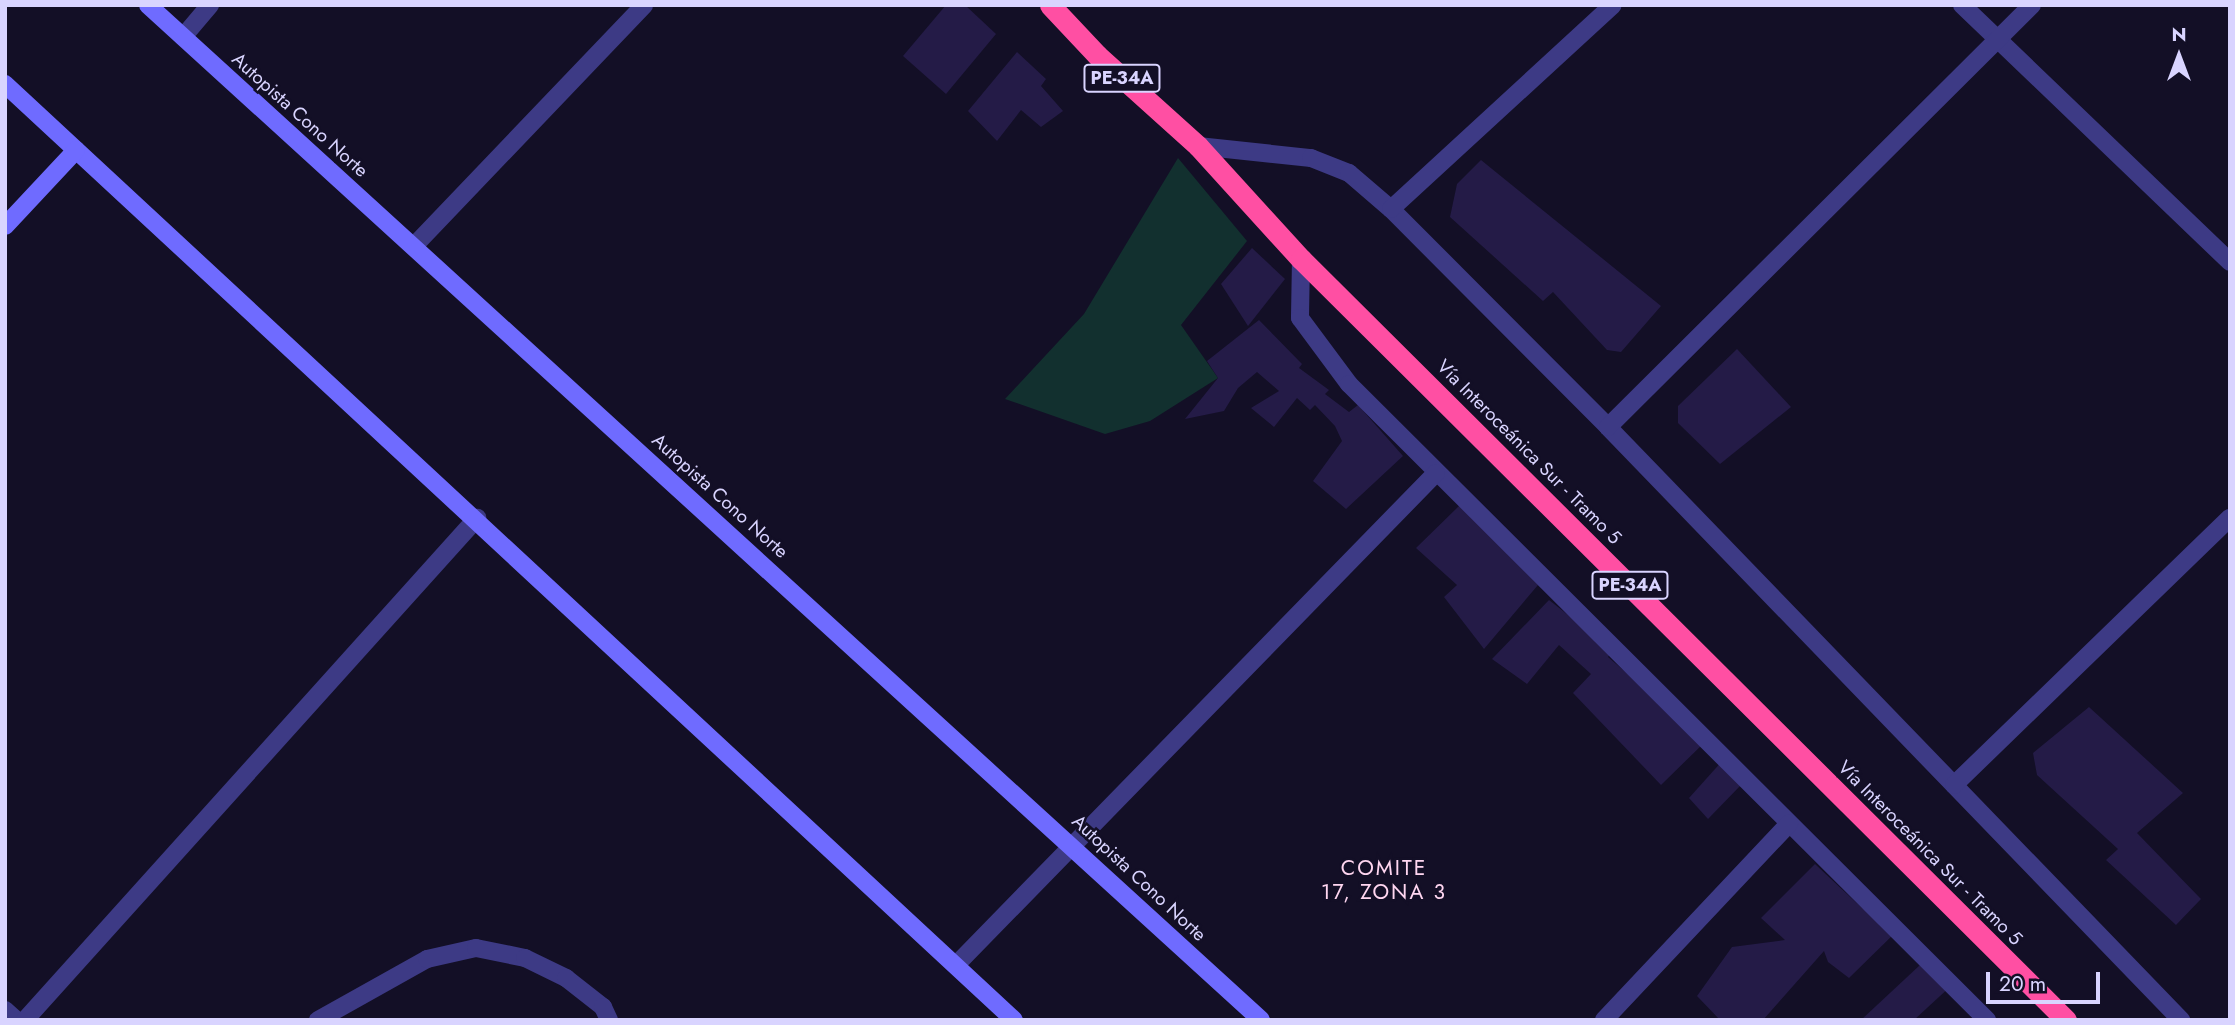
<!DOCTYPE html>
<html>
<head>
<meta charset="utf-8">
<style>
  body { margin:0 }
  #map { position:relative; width:2235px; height:1025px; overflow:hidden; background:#130f26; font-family:Jost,sans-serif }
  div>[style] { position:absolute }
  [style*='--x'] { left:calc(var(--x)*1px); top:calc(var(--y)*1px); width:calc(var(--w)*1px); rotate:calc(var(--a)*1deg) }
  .green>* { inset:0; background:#12302f }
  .building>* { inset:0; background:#241b47 }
  .street>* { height:18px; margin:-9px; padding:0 9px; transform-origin:9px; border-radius:9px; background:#3d3a85 }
  .secondary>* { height:18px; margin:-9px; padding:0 9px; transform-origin:9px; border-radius:9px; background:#6f6bff }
  .highway>* { height:21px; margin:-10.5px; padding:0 10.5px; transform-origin:10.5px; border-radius:10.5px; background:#ff4fa3 }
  span { translate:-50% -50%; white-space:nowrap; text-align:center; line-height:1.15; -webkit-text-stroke:5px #130f26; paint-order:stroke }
  .shield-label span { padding:2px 5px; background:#130f26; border:2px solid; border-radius:5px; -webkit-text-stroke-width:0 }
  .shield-label { font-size:18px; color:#d9d4ff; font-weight:700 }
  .street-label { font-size:19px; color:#d9d4ff }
  .neighbourhood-label { font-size:21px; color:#ffd6f0; letter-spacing:2px }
  .frame { position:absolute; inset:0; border:7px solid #d9d4ff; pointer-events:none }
  .north { position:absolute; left:2144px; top:21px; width:70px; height:70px; -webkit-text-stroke:5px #130f26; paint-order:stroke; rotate:0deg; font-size:19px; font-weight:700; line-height:28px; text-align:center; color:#d9d4ff }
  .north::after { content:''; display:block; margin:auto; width:24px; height:32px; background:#d9d4ff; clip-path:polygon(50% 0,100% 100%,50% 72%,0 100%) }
  .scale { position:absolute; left:1986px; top:972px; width:114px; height:32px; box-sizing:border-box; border:4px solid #d9d4ff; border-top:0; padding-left:9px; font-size:21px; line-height:24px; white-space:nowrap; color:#d9d4ff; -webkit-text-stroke:5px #130f26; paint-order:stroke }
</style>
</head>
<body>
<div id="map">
  <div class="green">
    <i style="clip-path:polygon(1178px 158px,1247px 241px,1181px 325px,1218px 378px,1150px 421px,1105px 434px,1005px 399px,1084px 314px)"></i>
  </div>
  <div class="building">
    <i style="clip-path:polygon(946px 5px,965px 5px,996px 34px,946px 94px,903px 56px)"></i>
    <i style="clip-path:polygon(1017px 52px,1046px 79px,1041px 86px,1063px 111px,1041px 127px,1021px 110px,997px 141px,968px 111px)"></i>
    <i style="clip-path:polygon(1481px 160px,1661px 306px,1621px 352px,1607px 350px,1553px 292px,1543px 301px,1450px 217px,1457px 184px)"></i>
    <i style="clip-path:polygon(1252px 248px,1285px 279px,1248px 326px,1221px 284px)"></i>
    <i style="clip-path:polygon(1259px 320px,1302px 364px,1299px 368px,1329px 390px,1325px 394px,1349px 412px,1358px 405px,1403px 456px,1346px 509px,1313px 481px,1342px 441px,1335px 426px,1315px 405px,1310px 410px,1297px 398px,1274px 427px,1251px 408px,1279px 391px,1257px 372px,1238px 388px,1224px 411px,1185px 419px,1218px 378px,1207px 361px)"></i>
    <i style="clip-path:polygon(1737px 349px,1791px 407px,1720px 464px,1678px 423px,1678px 406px)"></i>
    <i style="clip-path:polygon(1460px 505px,1538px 585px,1484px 649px,1444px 597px,1457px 585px,1416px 548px)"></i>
    <i style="clip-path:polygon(1549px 600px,1613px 650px,1608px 657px,1706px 741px,1661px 785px,1573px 693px,1591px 674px,1559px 645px,1527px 684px,1492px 659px)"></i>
    <i style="clip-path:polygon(2089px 707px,2183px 793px,2137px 833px,2201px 899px,2176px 925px,2106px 860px,2118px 849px,2037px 775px,2033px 753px)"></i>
    <i style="clip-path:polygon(1724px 759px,1741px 785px,1708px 819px,1689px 798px)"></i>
    <i style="clip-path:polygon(1815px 864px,1862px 908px,1897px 931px,1849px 978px,1828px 962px,1824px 951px,1763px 1020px,1720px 1020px,1697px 996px,1732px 947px,1785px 940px,1761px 918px)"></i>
    <i style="clip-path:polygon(1920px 965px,1952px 985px,1914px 1020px,1861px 1020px)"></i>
  </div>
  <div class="street">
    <i style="--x:1962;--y:5;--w:371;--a:43.8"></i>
    <i style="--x:183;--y:37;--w:42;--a:-49.8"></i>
    <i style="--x:1198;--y:146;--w:114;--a:6.1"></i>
    <i style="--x:1311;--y:158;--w:41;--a:21.5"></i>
    <i style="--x:1349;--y:173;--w:55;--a:40.6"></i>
    <i style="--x:1391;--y:209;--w:308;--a:45.1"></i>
    <i style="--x:1608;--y:427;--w:825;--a:45.98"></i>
    <i style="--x:1391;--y:209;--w:301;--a:-42.6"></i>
    <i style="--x:414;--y:246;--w:333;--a:-46.3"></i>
    <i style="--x:1301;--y:259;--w:59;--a:91"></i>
    <i style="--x:1300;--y:318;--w:82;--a:53.4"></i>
    <i style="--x:1349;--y:384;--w:901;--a:44.91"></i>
    <i style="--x:1608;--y:427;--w:598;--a:-44.86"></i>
    <i style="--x:1954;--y:785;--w:384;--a:-44.1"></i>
    <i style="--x:956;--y:965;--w:687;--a:-45.71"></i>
    <i style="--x:5;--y:1010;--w:15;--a:42"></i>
    <i style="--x:25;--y:1020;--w:676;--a:-48"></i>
    <i style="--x:318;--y:1020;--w:125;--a:-29.2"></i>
    <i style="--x:427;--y:959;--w:50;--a:-12.7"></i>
    <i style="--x:476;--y:948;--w:50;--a:11.5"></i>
    <i style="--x:525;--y:958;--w:46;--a:26"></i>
    <i style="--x:566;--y:978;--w:47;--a:38.1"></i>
    <i style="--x:603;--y:1007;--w:14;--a:65"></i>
    <i style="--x:1604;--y:1020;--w:270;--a:-46.7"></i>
  </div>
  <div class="secondary">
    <i style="--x:148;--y:5;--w:1506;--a:42.36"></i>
    <i style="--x:5;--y:84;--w:1376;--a:42.85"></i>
    <i style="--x:5;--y:226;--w:104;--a:-46.9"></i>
  </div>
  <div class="highway">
    <i style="--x:1050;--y:5;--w:69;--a:46.8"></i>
    <i style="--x:1097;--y:55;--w:136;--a:42"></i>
    <i style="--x:1198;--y:146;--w:153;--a:47.7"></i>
    <i style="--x:1301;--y:259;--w:1079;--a:44.85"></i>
  </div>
  <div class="shield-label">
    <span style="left:1122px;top:78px">PE-34A</span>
    <span style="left:1630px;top:585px">PE-34A</span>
  </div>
  <div class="street-label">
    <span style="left:300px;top:115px;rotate:42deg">Autopista Cono Norte</span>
    <span style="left:1529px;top:452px;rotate:45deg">Vía Interoceánica Sur - Tramo 5</span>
    <span style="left:720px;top:496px;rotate:42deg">Autopista Cono Norte</span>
    <span style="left:1930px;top:853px;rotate:45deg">Vía Interoceánica Sur - Tramo 5</span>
    <span style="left:1139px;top:878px;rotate:43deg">Autopista Cono Norte</span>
  </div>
  <div class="neighbourhood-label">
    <span style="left:1384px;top:880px">COMITE<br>17, ZONA 3</span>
  </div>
  <div class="frame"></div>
  <div class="north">N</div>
  <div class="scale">20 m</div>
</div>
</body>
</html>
